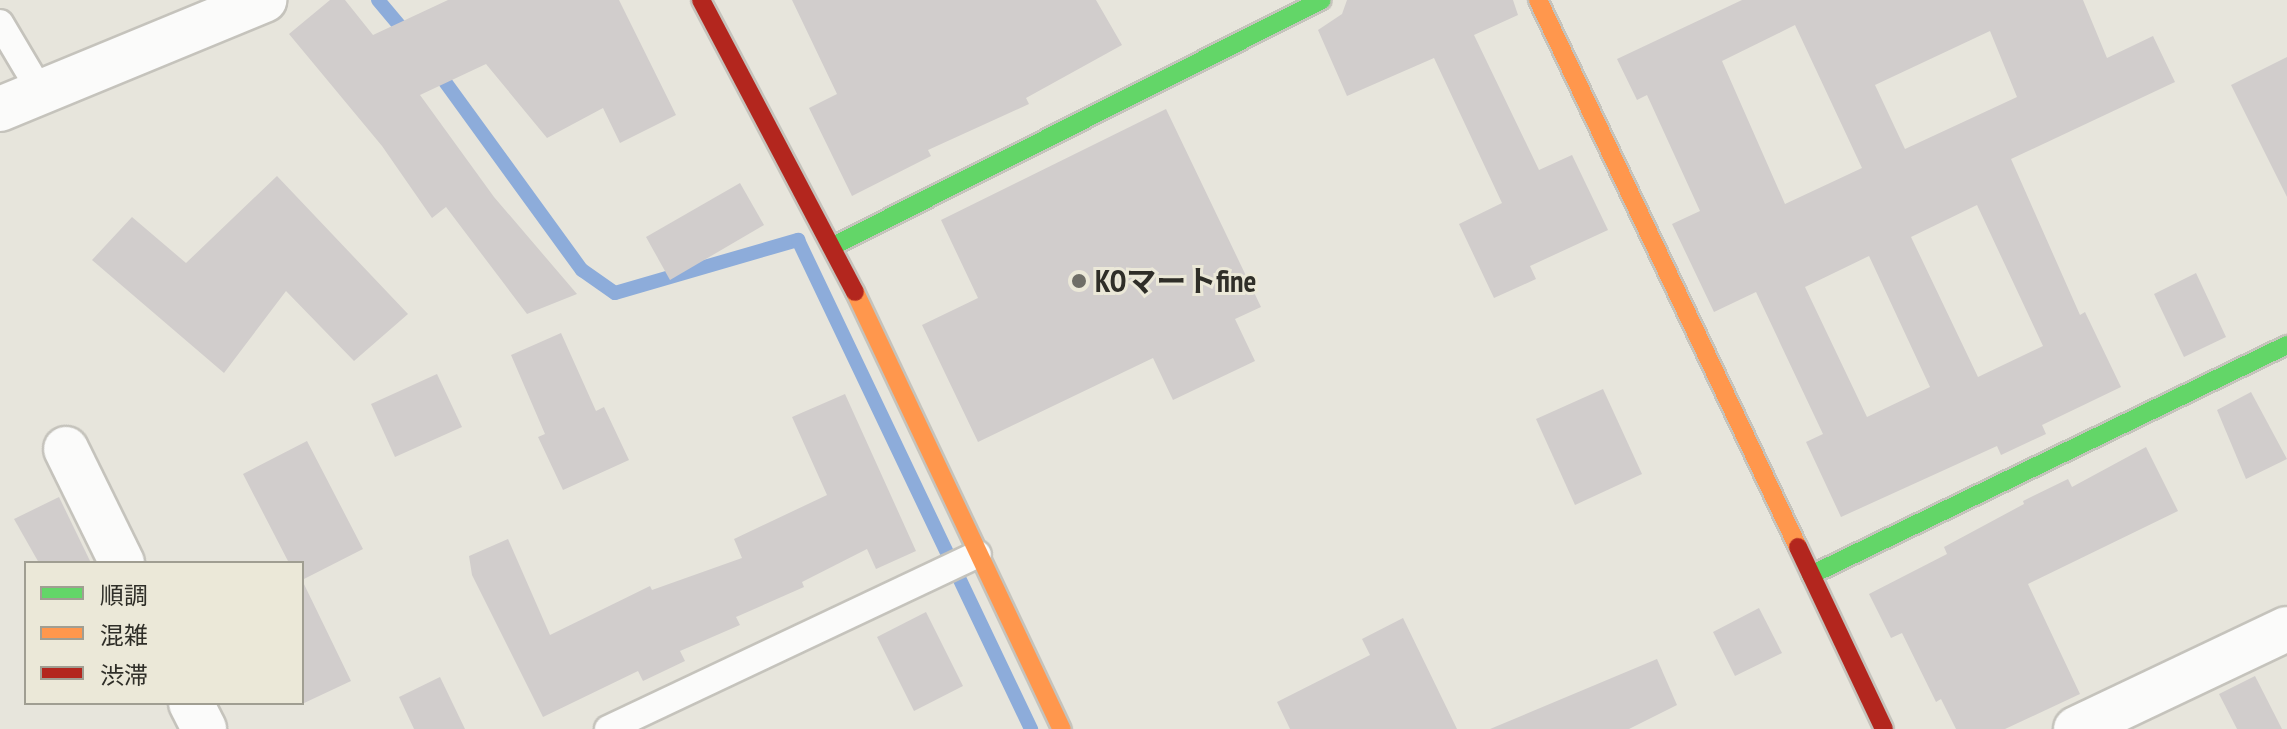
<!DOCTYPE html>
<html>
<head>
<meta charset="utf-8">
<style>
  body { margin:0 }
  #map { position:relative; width:2287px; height:729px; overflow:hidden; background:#e7e5dc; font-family:"PT Sans Narrow","Noto Sans JP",sans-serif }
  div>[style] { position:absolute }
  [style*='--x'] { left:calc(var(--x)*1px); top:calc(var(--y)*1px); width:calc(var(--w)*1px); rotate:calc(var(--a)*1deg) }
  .stream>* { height:14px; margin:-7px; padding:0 7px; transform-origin:7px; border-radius:7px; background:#8dacda }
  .building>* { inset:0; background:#d1cdcc }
  .roads { filter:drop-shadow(2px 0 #c5c3bc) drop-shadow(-2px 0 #c5c3bc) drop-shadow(0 2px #c5c3bc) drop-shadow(0 -2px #c5c3bc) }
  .lane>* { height:26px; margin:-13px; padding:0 13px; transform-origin:13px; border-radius:13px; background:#fbfbfa }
  .street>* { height:44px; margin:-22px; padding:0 22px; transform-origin:22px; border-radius:22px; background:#fbfbfa }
  .fast>* { height:18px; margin:-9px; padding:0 9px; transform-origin:9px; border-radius:9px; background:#63d668 }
  .slow>* { height:18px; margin:-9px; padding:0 9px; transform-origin:9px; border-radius:9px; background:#ff974d }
  .jam>* { height:18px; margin:-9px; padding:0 9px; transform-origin:9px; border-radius:9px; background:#b3261e }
  .dots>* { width:22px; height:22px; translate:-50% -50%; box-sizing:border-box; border:4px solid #ebe8d8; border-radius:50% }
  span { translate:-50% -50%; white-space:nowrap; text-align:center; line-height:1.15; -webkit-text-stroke:6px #ebe8d8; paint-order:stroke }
  .poi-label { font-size:30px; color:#2f2e28; font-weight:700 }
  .left { translate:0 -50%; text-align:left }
  .legend { position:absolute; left:24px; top:561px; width:280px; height:144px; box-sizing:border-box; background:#ebe8d8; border:2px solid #a09e92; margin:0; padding:10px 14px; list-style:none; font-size:24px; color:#2f2e28 }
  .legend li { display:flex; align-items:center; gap:16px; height:40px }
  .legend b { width:40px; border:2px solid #a09e92 }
</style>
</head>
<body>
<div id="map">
  <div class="stream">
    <i style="--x:378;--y:0;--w:48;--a:50"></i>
    <i style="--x:435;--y:68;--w:250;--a:54"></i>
    <i style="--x:582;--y:270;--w:40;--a:34.9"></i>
    <i style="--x:615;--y:293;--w:191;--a:-16.2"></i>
    <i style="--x:798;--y:240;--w:542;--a:64.52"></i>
  </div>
  <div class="building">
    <i style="clip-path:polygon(330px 0,345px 0,373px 35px,448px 0,619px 0,676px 115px,620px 143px,603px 108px,547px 138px,486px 64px,420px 95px,494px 197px,577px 294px,527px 314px,446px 207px,432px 218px,382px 146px,289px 34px)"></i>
    <i style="clip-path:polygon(792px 0,1096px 0,1122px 45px,1026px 98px,1029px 104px,928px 150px,931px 156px,852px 196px,809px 108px,837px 94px)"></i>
    <i style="clip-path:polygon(1347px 0,1513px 0,1518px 15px,1474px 35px,1539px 170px,1572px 155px,1608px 230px,1530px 266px,1536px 279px,1494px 298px,1459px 224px,1502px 203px,1434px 58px,1347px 96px,1318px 30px,1342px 14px)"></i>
    <i style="clip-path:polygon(evenodd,1742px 0,2083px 0,2107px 58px,2153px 36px,2175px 82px,2011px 159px,2080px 315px,2085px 312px,2121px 387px,2042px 425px,2046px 434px,2001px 455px,1997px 446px,1841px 517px,1806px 442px,1823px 434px,1756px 292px,1714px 312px,1672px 224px,1700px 211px,1647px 95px,1637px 100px,1617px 59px,1742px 0,1795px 25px,1862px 168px,1785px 204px,1722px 61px,1795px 25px,1742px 0,1990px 31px,2017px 97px,1905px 149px,1875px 85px,1990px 31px,1742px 0,1977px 205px,2043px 346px,1978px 377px,1911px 237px,1977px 205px,1742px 0,1869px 256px,1930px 387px,1867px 417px,1805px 287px,1869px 256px)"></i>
    <i style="clip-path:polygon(2287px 57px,2287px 197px,2231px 85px)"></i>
    <i style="clip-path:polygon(1166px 109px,1261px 307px,1235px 319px,1255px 361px,1173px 400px,1153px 358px,978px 442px,922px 325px,978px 298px,941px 220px)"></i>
    <i style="clip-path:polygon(277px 176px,408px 314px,354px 361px,286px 291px,224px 373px,92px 260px,132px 217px,186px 263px)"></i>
    <i style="clip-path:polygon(740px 183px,764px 225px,670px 280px,646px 237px)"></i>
    <i style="clip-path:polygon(2196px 273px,2226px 337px,2184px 357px,2154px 294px)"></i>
    <i style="clip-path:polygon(561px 333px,596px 411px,604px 407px,629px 460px,563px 490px,538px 437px,545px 434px,511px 355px)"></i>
    <i style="clip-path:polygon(437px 374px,462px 427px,395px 457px,371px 404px)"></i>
    <i style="clip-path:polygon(1603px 389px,1642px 474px,1575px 505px,1536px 419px)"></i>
    <i style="clip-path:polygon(2251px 392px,2287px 459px,2246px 479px,2217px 410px)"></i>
    <i style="clip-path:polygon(845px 394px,916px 551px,876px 569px,867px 549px,802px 582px,804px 587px,736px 617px,740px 625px,680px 651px,685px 661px,643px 681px,638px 671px,543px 717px,472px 575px,469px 556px,508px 539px,550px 635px,650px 586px,652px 590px,742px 558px,734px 539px,827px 495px,792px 417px)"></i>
    <i style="clip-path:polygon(307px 441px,363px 549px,302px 580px,351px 681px,302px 704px,302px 563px,289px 563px,243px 474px)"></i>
    <i style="clip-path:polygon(2146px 447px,2178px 511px,2028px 584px,2080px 694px,2005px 729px,1956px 729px,1941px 699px,1936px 702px,1902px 633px,1891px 638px,1869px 594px,1947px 554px,1944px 547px,2024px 504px,2023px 501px,2068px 479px,2072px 487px)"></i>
    <i style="clip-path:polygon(59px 497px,91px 563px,39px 563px,14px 519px)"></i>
    <i style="clip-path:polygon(1759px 608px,1782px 653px,1735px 676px,1713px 632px)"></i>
    <i style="clip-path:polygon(926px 612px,963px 686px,914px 711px,877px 637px)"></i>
    <i style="clip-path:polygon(1403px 618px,1457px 729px,1290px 729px,1277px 702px,1370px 655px,1362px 639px)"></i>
    <i style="clip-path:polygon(1657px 659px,1677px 705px,1629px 729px,1490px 729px)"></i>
    <i style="clip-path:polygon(2255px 676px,2282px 729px,2237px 729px,2219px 694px)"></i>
    <i style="clip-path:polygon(440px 677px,465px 729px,414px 729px,399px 697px)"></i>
  </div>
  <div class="roads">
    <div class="lane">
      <i style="--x:0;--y:23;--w:80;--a:59.3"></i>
      <i style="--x:608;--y:729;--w:409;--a:-25.3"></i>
    </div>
    <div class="street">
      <i style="--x:0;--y:109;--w:286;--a:-22.4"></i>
      <i style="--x:66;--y:449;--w:127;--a:63.8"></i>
      <i style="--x:191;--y:703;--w:29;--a:63"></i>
      <i style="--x:2076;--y:729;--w:233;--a:-25.4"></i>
    </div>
    <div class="fast">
      <i style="--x:833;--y:246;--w:547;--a:-26.71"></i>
      <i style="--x:1811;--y:575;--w:529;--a:-25.79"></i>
    </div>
    <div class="slow">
      <i style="--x:1538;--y:0;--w:606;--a:64.58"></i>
      <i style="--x:855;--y:292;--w:484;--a:64.7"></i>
    </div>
    <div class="jam">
      <i style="--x:701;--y:0;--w:330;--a:62.2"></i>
      <i style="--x:1798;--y:547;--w:201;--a:64.7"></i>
    </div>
  </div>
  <div class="dots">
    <i style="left:1079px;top:281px;background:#6f6e67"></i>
  </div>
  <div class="poi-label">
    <span class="left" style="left:1095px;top:281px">KOマートfine</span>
  </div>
  <ul class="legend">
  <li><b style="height:10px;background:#63d668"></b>順調</li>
  <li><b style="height:10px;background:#ff974d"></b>混雑</li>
  <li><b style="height:10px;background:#b3261e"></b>渋滞</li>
  </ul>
</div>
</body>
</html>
